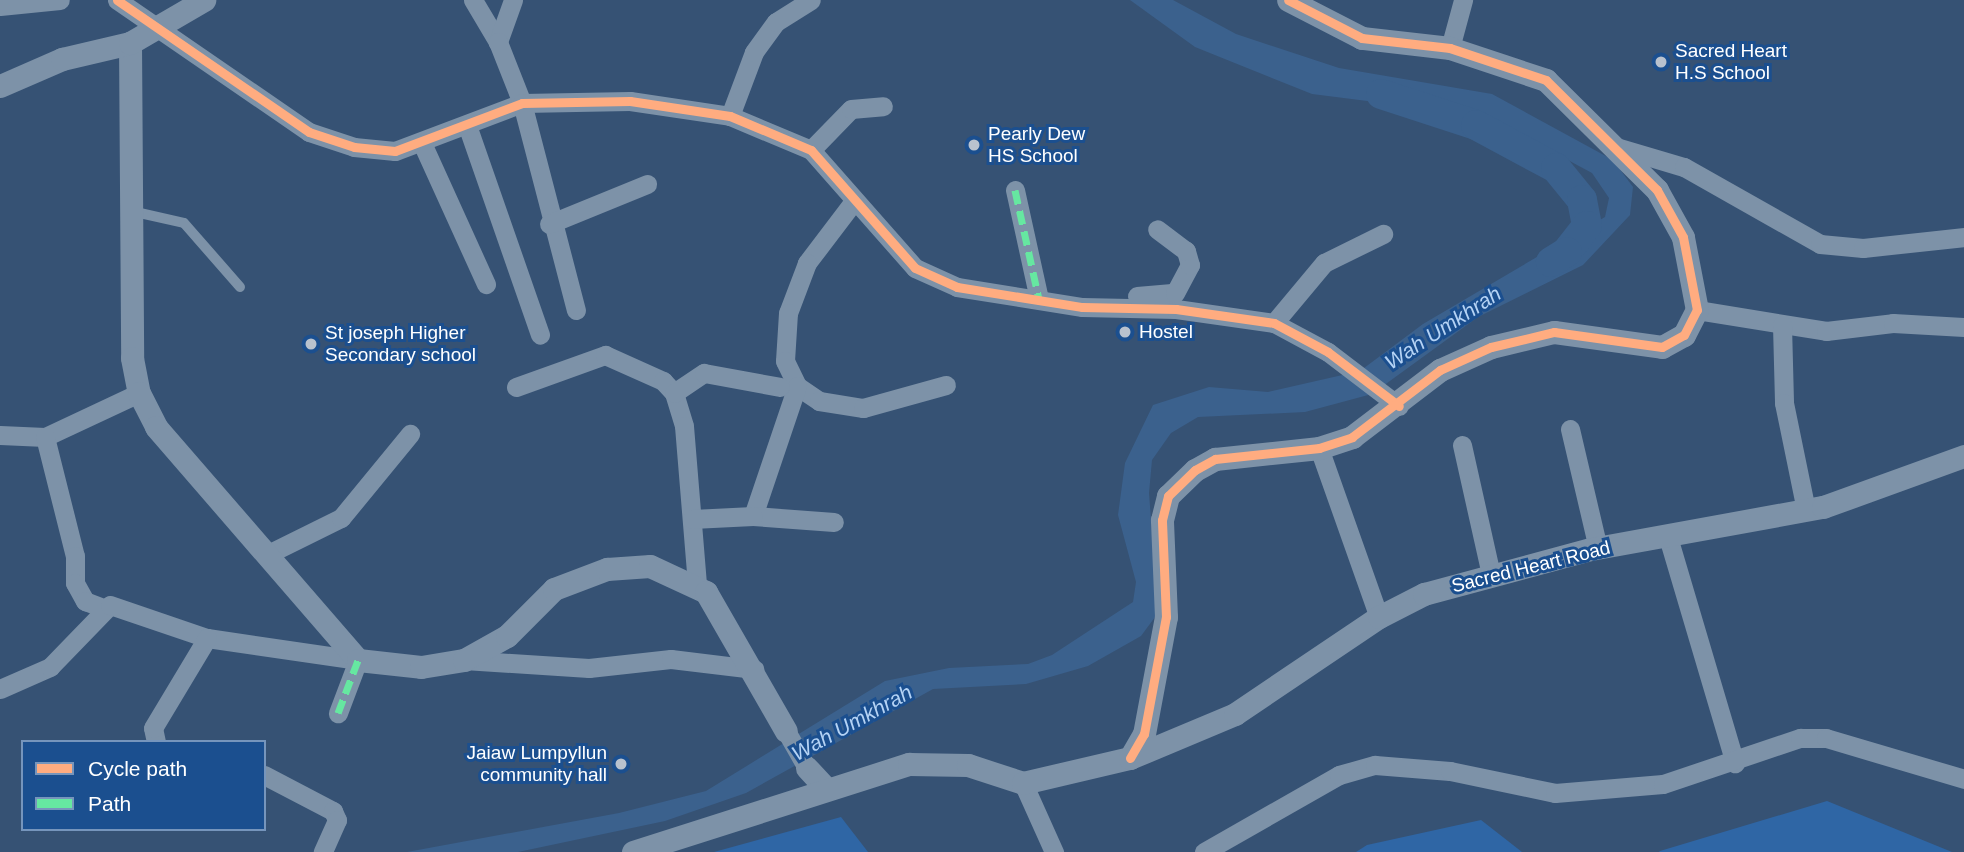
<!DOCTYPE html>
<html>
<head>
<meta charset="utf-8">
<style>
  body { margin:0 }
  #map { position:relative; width:1964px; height:852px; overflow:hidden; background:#365274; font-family:Helvetica,sans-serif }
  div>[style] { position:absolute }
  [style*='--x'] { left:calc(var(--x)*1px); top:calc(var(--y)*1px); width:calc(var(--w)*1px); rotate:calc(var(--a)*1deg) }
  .green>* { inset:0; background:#2f66a5 }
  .water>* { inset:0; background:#3b618d }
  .river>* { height:30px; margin:-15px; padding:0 15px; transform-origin:15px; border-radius:15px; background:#3b618d }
  .service>* { height:10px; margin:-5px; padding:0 5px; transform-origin:5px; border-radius:5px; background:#7d92a8 }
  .minor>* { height:19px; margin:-9.5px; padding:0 9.5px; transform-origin:9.5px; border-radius:9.5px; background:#7d92a8 }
  .tertiary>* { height:23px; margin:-11.5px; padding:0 11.5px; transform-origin:11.5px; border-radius:11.5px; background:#7d92a8 }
  .quiet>* { height:7px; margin-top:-3.5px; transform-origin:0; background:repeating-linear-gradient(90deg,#66e7a1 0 14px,transparent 0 21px) }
  .cycleway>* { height:9px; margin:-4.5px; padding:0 4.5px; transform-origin:4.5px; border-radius:4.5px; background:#ffac80 }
  .dots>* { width:19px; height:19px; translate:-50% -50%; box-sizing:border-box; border:4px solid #1b4f8f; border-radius:50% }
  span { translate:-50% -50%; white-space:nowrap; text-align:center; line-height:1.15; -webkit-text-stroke:6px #1b4f8f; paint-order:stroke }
  .poi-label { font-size:19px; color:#fff }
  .left { translate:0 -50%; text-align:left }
  .right { translate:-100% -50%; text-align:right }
  .street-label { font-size:19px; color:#fff }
  .water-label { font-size:21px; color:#b5d3f5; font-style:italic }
  .legend { position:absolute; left:21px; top:740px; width:245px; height:91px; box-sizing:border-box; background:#1b4f8f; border:2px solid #7695bc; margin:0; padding:9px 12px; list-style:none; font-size:21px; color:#fff }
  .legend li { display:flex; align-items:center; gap:14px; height:35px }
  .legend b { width:35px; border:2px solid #7695bc }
</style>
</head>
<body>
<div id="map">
  <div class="green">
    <i style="clip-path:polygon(1827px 801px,1952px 852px,1659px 852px,1660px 851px)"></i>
    <i style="clip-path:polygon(841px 817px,868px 852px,714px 852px)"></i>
    <i style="clip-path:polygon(1481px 820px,1522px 852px,1356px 852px,1367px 845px)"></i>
  </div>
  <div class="water">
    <i style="clip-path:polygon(1130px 0,1173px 0,1236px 34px,1339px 68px,1492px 94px,1613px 160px,1633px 187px,1630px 215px,1583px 265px,1478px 317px,1372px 394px,1305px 412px,1198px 417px,1171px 433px,1152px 460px,1149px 493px,1158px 613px,1141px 636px,1088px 666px,1026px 684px,933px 689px,746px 793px,665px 821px,518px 852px,407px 852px,619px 813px,706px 791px,885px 681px,949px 668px,1028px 664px,1052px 655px,1133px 602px,1136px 582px,1118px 515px,1125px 463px,1153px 405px,1209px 387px,1268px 392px,1360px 371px,1423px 324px,1605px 217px,1609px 198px,1592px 173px,1486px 116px,1312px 94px,1195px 47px)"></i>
  </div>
  <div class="river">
    <i style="--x:1381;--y:94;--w:100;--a:18.1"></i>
    <i style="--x:1476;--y:125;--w:91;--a:28.3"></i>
    <i style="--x:1556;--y:168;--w:41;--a:50.9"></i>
    <i style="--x:1582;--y:200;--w:26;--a:79"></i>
    <i style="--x:1587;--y:226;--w:33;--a:128"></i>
    <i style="--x:1567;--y:252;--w:19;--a:148"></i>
  </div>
  <div class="service">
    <i style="--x:131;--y:211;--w:54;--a:12.8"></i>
    <i style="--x:184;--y:223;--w:85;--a:48.8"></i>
  </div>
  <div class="minor">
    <i style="--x:117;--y:0;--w:233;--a:34.5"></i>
    <i style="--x:309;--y:132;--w:47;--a:18.4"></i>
    <i style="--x:354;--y:147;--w:41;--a:5.6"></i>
    <i style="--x:395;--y:151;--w:136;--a:-20.7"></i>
    <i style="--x:522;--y:103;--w:108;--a:-1.1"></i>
    <i style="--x:630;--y:101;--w:101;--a:8.5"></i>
    <i style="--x:730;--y:116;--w:88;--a:22.8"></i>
    <i style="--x:811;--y:150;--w:157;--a:48.6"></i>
    <i style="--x:915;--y:268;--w:46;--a:24.3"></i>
    <i style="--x:957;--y:287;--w:127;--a:9.1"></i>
    <i style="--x:1082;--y:307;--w:94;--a:1.2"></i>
    <i style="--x:1176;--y:309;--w:99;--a:8.1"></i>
    <i style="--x:1274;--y:323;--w:61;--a:28.2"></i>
    <i style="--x:1328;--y:352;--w:89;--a:37.3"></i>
    <i style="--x:473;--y:0;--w:49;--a:59.2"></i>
    <i style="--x:513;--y:0;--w:45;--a:109.7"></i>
    <i style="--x:498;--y:42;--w:66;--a:68.5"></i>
    <i style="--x:522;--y:103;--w:214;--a:75.4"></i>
    <i style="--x:0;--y:6;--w:60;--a:-5.7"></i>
    <i style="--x:1450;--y:48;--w:50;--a:-74.8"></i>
    <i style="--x:730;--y:116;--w:68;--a:-69.4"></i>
    <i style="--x:754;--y:52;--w:37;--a:-54"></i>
    <i style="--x:776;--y:22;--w:41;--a:-32.2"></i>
    <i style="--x:467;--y:125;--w:222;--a:70.8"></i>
    <i style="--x:422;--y:143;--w:155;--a:65.6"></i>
    <i style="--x:1613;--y:146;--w:74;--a:16.5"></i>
    <i style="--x:1684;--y:167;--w:156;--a:29.5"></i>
    <i style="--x:1820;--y:244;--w:43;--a:5.3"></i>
    <i style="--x:1863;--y:248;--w:102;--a:-6.2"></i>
    <i style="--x:811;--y:150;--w:57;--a:-45.7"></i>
    <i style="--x:851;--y:109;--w:32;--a:-5"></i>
    <i style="--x:1015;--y:190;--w:112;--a:77.6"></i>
    <i style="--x:854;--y:201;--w:78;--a:127.2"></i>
    <i style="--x:807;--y:263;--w:53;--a:110.8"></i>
    <i style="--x:788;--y:313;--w:48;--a:93.6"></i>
    <i style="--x:785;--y:361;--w:28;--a:64"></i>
    <i style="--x:797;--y:386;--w:27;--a:34"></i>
    <i style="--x:819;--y:401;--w:45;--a:9"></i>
    <i style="--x:863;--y:408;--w:86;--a:-15.5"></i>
    <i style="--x:549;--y:224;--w:106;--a:-22.2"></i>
    <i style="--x:1137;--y:296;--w:38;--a:-5"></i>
    <i style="--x:1175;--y:293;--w:32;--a:-62"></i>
    <i style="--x:1190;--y:265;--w:15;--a:-106"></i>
    <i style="--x:1186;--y:251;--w:36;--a:-143"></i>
    <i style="--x:1697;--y:310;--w:131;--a:9.2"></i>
    <i style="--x:1826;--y:331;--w:67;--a:-6.8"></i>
    <i style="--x:1893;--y:323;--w:71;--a:3.2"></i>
    <i style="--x:1274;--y:323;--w:78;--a:-50.2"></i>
    <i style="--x:1324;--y:263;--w:66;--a:-26.2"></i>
    <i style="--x:1782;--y:325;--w:78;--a:88.5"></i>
    <i style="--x:1784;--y:403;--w:109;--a:78.4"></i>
    <i style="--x:797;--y:386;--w:137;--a:108.7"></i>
    <i style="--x:753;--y:516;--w:81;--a:4.2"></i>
    <i style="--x:516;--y:387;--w:95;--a:-19.8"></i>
    <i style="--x:605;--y:355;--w:64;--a:24.1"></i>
    <i style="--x:663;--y:381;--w:16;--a:47"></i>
    <i style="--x:674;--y:393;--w:34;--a:73"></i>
    <i style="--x:684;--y:426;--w:160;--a:85.3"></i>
    <i style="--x:674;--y:393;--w:36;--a:-34"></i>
    <i style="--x:704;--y:373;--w:77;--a:10.4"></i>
    <i style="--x:1570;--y:429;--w:122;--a:76.8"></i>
    <i style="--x:0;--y:435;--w:45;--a:2.5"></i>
    <i style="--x:45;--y:437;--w:104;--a:-25.1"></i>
    <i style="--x:45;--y:437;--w:123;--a:75.9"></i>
    <i style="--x:75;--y:556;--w:27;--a:90"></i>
    <i style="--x:75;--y:583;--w:21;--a:61"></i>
    <i style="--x:85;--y:601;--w:19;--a:21"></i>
    <i style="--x:1462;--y:445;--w:133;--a:77.4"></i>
    <i style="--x:1319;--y:448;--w:179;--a:70.5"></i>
    <i style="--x:692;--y:519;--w:61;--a:-2.8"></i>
    <i style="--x:1668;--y:537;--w:236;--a:73.5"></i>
    <i style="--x:266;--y:555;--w:84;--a:-26.3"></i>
    <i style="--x:341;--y:518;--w:109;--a:-50.6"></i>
    <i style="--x:464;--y:660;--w:125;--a:3.7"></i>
    <i style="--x:589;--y:668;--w:82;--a:-6.3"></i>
    <i style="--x:671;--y:659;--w:84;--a:6.9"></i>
    <i style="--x:0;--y:689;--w:55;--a:-23.7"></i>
    <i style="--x:50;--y:667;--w:86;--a:-45.9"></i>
    <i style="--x:110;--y:605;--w:102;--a:18.8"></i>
    <i style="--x:207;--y:638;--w:153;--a:8.3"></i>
    <i style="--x:358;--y:660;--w:57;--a:110.7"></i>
    <i style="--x:786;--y:731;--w:43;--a:60.4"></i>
    <i style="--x:156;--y:742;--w:14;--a:-102"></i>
    <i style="--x:153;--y:728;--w:105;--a:-59"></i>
    <i style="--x:264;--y:775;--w:78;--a:27.6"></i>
    <i style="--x:333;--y:811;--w:10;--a:66"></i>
    <i style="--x:337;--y:820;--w:35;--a:114"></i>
    <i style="--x:1023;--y:783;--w:76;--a:65.8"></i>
    <i style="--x:1204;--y:852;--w:155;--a:-29.7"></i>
    <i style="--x:1339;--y:775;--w:37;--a:-16"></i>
    <i style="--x:1375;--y:765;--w:75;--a:4.6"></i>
    <i style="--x:1450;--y:771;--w:107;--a:11.8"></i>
    <i style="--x:1555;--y:793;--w:108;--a:-4.8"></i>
    <i style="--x:1663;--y:784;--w:145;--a:-18.6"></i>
    <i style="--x:1800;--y:738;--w:26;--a:0"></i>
    <i style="--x:1826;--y:738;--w:144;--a:16.5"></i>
  </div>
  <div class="tertiary">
    <i style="--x:130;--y:43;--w:315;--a:89.6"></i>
    <i style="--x:132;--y:358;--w:36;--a:79"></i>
    <i style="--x:139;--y:393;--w:38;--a:63"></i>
    <i style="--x:156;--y:427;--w:308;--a:49.1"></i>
    <i style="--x:358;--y:660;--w:63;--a:6.3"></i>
    <i style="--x:421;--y:667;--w:44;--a:-9.2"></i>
    <i style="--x:464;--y:660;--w:49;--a:-29.2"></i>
    <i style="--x:507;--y:636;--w:66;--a:-45"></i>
    <i style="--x:554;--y:589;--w:57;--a:-20.7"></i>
    <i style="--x:607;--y:569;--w:43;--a:-4"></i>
    <i style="--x:650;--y:566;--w:62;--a:24.9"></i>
    <i style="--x:706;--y:592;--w:160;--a:60.1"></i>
    <i style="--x:0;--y:86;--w:68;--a:-23.5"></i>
    <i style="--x:62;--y:59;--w:70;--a:-13.2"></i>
    <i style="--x:130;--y:43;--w:86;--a:-30.2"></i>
    <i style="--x:1130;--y:758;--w:28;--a:-60"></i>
    <i style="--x:1144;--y:734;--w:119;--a:-79.4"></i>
    <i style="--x:1166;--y:617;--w:97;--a:-92.4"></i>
    <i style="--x:1162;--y:520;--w:25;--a:-76"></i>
    <i style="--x:1168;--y:496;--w:37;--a:-44"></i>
    <i style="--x:1195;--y:470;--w:23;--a:-29"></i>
    <i style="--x:1215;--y:459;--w:105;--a:-6"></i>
    <i style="--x:1319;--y:448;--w:35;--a:-18"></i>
    <i style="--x:1352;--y:437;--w:111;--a:-37.3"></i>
    <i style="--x:1440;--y:370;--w:56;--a:-24.3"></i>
    <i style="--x:1491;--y:347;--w:65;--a:-13.4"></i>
    <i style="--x:1554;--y:332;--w:109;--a:7.9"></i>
    <i style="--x:1662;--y:347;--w:25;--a:-29"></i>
    <i style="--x:1684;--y:335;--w:28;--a:-63"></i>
    <i style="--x:1697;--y:310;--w:74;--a:-100.9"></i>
    <i style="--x:1683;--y:237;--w:54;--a:-119"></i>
    <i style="--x:1657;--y:190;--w:156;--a:-135.3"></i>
    <i style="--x:1546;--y:80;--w:101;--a:-161.6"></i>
    <i style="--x:1450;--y:48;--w:89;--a:-173.5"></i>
    <i style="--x:1362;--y:38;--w:83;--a:-152.8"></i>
    <i style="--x:807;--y:768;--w:25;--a:47"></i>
    <i style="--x:633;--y:852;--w:290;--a:-17.7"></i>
    <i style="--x:909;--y:764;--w:59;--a:1"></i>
    <i style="--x:968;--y:765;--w:58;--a:18.1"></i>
    <i style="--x:1023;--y:783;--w:110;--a:-13.2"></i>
    <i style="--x:1130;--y:758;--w:114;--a:-22.7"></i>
    <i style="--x:1235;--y:714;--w:174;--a:-34"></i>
    <i style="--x:1379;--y:617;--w:51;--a:-27.1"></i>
    <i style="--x:1424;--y:594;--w:173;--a:-15.1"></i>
    <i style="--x:1591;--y:549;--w:236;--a:-10.3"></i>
    <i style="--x:1823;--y:507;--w:150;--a:-19.9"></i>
  </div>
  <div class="quiet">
    <i style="--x:1015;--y:190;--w:112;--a:77.6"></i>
    <i style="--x:338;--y:713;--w:57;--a:-69.3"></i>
  </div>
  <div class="cycleway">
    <i style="--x:117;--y:0;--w:233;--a:34.5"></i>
    <i style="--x:309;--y:132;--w:47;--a:18.4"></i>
    <i style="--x:354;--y:147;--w:41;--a:5.6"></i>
    <i style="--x:395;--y:151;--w:136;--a:-20.7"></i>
    <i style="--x:522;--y:103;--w:108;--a:-1.1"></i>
    <i style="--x:630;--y:101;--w:101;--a:8.5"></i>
    <i style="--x:730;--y:116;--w:88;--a:22.8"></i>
    <i style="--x:811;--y:150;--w:157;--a:48.6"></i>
    <i style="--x:915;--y:268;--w:46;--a:24.3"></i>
    <i style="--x:957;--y:287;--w:127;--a:9.1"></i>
    <i style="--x:1082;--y:307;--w:94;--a:1.2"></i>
    <i style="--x:1176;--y:309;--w:99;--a:8.1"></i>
    <i style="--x:1274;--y:323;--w:61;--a:28.2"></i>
    <i style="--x:1328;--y:352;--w:89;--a:37.3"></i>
    <i style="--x:1130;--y:758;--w:28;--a:-60"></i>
    <i style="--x:1144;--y:734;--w:119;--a:-79.4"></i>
    <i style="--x:1166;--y:617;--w:97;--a:-92.4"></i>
    <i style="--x:1162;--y:520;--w:25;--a:-76"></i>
    <i style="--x:1168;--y:496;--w:37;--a:-44"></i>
    <i style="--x:1195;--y:470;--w:23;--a:-29"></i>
    <i style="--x:1215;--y:459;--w:105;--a:-6"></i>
    <i style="--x:1319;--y:448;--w:35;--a:-18"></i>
    <i style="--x:1352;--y:437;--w:111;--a:-37.3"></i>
    <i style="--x:1440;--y:370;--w:56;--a:-24.3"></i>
    <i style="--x:1491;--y:347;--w:65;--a:-13.4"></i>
    <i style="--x:1554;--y:332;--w:109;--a:7.9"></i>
    <i style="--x:1662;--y:347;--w:25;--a:-29"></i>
    <i style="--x:1684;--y:335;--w:28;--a:-63"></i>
    <i style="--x:1697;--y:310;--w:74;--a:-100.9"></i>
    <i style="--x:1683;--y:237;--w:54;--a:-119"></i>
    <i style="--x:1657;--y:190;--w:156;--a:-135.3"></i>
    <i style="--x:1546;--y:80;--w:101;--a:-161.6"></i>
    <i style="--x:1450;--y:48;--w:89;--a:-173.5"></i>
    <i style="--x:1362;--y:38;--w:83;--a:-152.8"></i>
  </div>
  <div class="dots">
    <i style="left:1661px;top:62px;background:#b9c2ce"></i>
    <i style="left:974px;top:145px;background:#b9c2ce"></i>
    <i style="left:1125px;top:332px;background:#b9c2ce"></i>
    <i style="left:311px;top:344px;background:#b9c2ce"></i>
    <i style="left:621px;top:764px;background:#b9c2ce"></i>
  </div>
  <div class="poi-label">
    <span class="left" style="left:1675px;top:62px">Sacred Heart<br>H.S School</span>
    <span class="left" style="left:988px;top:145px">Pearly Dew<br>HS School</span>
    <span class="left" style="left:1139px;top:332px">Hostel</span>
    <span class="left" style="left:325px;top:344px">St joseph Higher<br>Secondary school</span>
    <span class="right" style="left:607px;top:764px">Jaiaw Lumpyllun<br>community hall</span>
  </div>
  <div class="street-label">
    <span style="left:1531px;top:567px;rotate:-14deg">Sacred Heart Road</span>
  </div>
  <div class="water-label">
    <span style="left:1443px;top:328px;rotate:-33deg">Wah Umkhrah</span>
    <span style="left:852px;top:723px;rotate:-29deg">Wah Umkhrah</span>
  </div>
  <ul class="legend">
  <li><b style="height:9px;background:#ffac80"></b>Cycle path</li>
  <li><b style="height:9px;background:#66e7a1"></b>Path</li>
  </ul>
</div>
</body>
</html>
